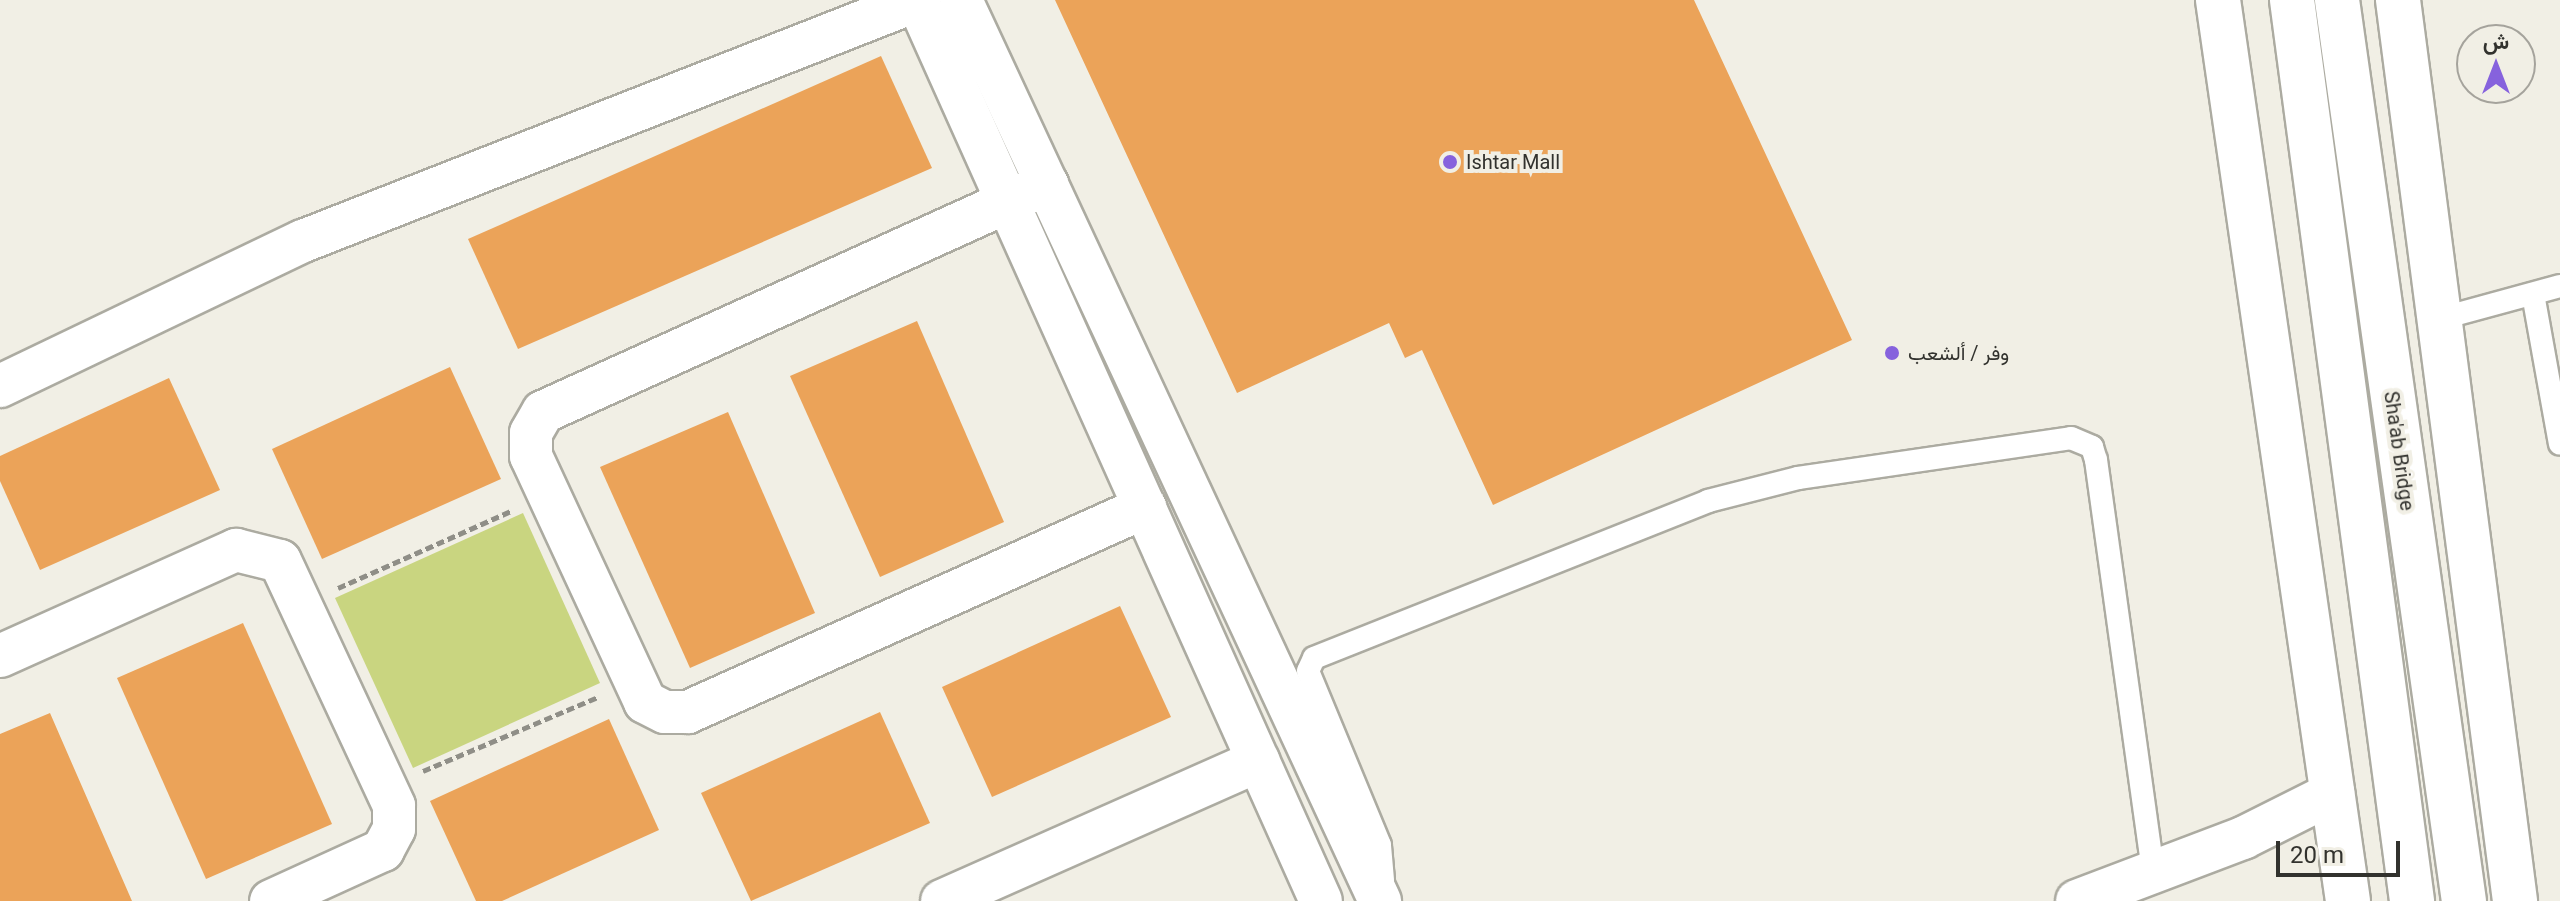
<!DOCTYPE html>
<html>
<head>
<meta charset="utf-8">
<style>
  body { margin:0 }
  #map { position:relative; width:2560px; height:901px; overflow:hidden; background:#f1efe5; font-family:Roboto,Vazirmatn,sans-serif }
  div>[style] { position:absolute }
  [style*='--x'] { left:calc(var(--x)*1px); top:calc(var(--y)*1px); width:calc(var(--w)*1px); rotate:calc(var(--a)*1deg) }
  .green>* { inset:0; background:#c9d580 }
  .building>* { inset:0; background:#eba359 }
  .path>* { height:5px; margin-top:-2.5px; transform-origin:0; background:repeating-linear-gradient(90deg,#8f8e87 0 8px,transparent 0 12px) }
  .roads { filter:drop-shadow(2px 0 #acaba1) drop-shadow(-2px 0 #acaba1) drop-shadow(0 2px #acaba1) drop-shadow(0 -2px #acaba1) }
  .service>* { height:22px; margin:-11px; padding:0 11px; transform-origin:11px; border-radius:11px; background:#fff }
  .minor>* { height:42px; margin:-21px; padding:0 21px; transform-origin:21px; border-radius:21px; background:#fff }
  .trunk>* { height:44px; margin:-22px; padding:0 22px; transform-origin:22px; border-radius:22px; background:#fff }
  .dots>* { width:22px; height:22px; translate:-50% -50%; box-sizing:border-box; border:4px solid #f1efe5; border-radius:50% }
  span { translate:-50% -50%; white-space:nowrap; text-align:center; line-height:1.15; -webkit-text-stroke:8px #f1efe5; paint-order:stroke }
  .poi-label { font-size:20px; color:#32322e }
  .left { translate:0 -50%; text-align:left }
  .street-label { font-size:20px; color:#32322e }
  .north { position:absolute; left:2456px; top:24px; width:80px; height:80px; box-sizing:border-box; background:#f1efe5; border:2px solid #a5a39c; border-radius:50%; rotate:0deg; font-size:22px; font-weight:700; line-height:32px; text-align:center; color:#32322e }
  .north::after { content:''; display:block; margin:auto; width:28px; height:36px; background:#8662dd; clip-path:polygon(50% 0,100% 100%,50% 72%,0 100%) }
  .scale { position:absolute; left:2276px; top:841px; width:124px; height:36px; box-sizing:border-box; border:4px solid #32322e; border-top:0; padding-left:10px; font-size:24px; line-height:28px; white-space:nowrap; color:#32322e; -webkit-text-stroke:6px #f1efe5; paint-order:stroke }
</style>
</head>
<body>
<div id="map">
  <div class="green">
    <i style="clip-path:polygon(523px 513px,600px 683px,413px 768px,335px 598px)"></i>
  </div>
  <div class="building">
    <i style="clip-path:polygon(1055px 0,1694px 0,1852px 340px,1493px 505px,1422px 350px,1405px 358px,1389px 323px,1237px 393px)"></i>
    <i style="clip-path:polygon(881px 56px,932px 168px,518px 349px,468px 239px)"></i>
    <i style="clip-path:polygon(917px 321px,1004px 522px,880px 577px,790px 376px)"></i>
    <i style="clip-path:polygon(450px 367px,501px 479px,322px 559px,272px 449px)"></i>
    <i style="clip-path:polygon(169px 378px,220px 490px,40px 570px,0 481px,0 456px)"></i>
    <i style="clip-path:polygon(728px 412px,815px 613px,690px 668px,600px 467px)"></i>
    <i style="clip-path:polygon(1120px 606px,1171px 717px,992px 797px,942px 687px)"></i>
    <i style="clip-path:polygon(243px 623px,332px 824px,206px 879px,117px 678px)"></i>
    <i style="clip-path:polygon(880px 712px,930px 823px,751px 901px,701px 793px)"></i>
    <i style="clip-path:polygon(50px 713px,70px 759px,132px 901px,0 901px,0 734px)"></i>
    <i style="clip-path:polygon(609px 719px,659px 830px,502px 901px,476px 901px,430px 801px)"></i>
  </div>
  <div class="path">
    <i style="--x:338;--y:588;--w:189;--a:-24"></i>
    <i style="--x:423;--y:771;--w:190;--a:-22.9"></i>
  </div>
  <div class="roads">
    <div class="service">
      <i style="--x:2533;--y:294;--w:152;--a:79.8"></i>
      <i style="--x:2439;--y:319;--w:125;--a:-15.3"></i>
      <i style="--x:1383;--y:880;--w:35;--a:-95"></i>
      <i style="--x:1380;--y:845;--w:188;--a:-112.5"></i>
      <i style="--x:1308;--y:671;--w:14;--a:-65"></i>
      <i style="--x:1314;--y:658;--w:424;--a:-21.7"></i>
      <i style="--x:1708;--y:501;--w:93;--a:-14.3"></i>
      <i style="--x:1798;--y:478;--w:276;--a:-8.3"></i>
      <i style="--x:2071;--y:438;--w:23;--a:23"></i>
      <i style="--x:2092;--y:447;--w:14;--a:73"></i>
      <i style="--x:2096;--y:460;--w:416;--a:82.1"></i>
    </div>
    <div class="minor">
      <i style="--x:917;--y:0;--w:987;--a:65.85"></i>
      <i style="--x:961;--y:0;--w:994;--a:65.06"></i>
      <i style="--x:1047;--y:184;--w:553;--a:155.66"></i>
      <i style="--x:543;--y:412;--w:24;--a:120"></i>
      <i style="--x:531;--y:433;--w:23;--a:90"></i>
      <i style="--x:531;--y:456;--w:271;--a:65.1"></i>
      <i style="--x:645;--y:702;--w:22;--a:27"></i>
      <i style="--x:665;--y:712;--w:23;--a:0"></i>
      <i style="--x:688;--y:712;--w:501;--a:-24.16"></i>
      <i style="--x:0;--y:386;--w:336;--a:-25.6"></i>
      <i style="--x:303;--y:241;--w:661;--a:-21.4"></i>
      <i style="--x:0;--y:656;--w:259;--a:-24.2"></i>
      <i style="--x:236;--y:550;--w:45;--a:14"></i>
      <i style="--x:280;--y:561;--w:270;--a:65"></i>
      <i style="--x:394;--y:806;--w:23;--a:90"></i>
      <i style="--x:394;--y:829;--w:24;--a:118"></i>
      <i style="--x:383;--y:850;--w:123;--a:155.5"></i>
      <i style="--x:942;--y:901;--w:346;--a:-23.9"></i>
      <i style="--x:2077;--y:901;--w:178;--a:-20.8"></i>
      <i style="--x:2243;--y:838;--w:101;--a:-26.6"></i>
    </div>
    <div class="trunk">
      <i style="--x:2218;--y:0;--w:910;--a:81.79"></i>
      <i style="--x:2292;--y:0;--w:909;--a:82.41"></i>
      <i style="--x:2337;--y:0;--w:910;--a:81.98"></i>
      <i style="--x:2398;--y:0;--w:909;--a:82.6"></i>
    </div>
  </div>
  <div class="dots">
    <i style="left:1450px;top:162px;background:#8662dd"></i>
    <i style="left:1892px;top:353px;background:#8662dd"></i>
  </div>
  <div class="poi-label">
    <span class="left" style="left:1466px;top:162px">Ishtar Mall</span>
    <span class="left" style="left:1908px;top:353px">وفر / ألشعب</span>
  </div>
  <div class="street-label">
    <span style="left:2399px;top:451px;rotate:82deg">Sha'ab Bridge</span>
  </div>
  <div class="north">ش</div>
  <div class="scale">20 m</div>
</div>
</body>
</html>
